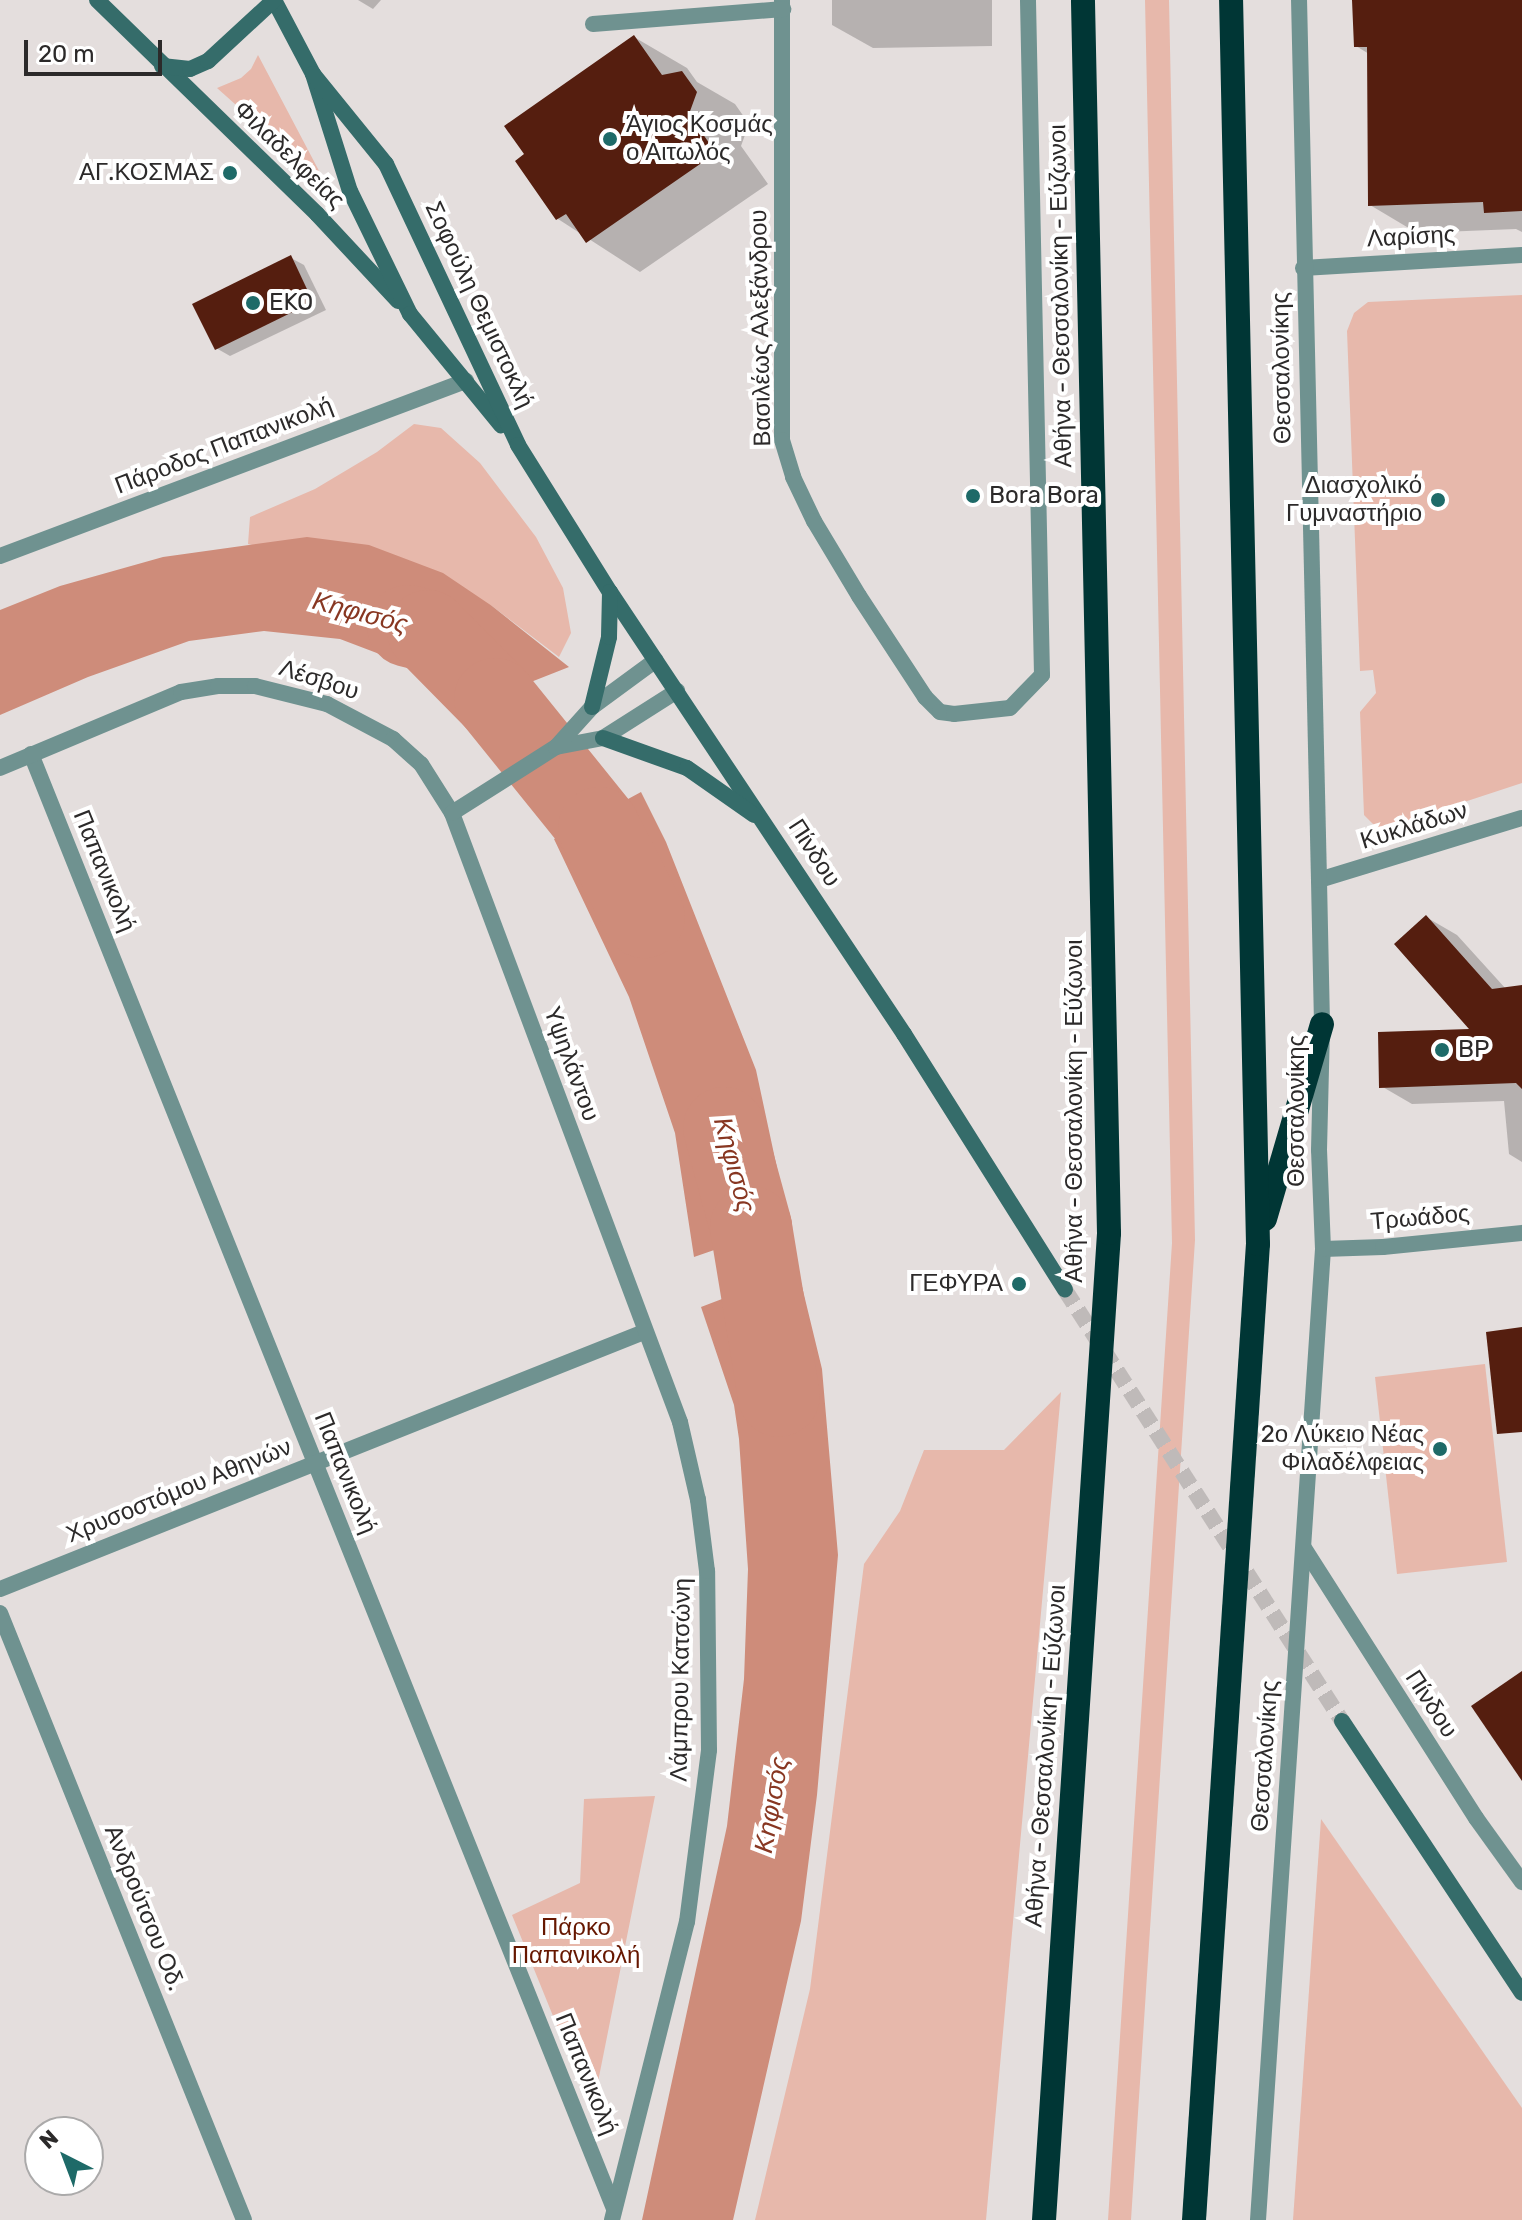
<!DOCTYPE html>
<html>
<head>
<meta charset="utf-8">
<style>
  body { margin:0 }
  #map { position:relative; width:1522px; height:2220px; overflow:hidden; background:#e4dedd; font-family:Rubik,sans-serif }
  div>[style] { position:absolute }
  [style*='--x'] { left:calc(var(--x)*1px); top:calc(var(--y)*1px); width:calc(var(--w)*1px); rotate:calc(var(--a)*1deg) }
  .green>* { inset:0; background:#e7b8ab }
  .water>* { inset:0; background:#ce8c7a }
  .shadow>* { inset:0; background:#0003 }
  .river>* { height:82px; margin:-41px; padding:0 41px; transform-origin:41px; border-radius:41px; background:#ce8c7a }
  .building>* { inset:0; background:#551e0f }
  .secondary-tunnel>* { height:16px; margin-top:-8px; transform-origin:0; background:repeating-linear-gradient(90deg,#bfbab9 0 16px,transparent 0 24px) }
  .minor>* { height:16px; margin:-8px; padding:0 8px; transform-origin:8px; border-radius:8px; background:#6f9290 }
  .tertiary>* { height:16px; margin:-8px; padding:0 8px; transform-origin:8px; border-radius:8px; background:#6f9290 }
  .secondary>* { height:16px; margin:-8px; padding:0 8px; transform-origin:8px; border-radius:8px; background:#356c6a }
  .motorway>* { height:24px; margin:-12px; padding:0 12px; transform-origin:12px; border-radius:12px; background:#003635 }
  .dots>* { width:22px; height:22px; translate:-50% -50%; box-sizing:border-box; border:4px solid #fff; border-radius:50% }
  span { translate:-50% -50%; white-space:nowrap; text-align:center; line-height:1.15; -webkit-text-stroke:8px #fff; paint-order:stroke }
  .poi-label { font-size:24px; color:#2c2a2a }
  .left { translate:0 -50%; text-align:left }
  .right { translate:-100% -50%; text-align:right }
  .street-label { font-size:24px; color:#2c2a2a }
  .park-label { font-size:24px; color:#661700 }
  .water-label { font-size:26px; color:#883722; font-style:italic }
  .north { position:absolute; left:24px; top:2116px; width:80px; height:80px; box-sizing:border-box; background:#fff; border:2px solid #abaaaa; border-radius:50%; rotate:318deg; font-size:22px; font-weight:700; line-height:32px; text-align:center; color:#2c2a2a }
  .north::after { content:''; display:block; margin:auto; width:28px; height:36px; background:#1e6a68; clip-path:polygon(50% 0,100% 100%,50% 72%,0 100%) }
  .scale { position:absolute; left:24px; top:40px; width:138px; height:36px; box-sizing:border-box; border:4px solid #2c2a2a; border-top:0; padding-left:10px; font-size:24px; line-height:28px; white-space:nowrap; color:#2c2a2a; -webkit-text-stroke:6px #fff; paint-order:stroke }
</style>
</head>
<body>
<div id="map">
  <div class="green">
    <i style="clip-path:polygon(1145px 0,1169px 0,1195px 1240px,1131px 2220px,1108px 2220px,1172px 1243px)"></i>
    <i style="clip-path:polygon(258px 55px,327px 186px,217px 88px,241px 78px,251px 69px)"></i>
    <i style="clip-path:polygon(1522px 295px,1522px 783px,1379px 830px,1364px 815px,1360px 712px,1376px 693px,1373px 670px,1360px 671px,1347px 331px,1354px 313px,1368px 302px)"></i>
    <i style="clip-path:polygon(414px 424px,441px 428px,480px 463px,536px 537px,563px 588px,571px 633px,559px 657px,492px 606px,248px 544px,250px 517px,315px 489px,377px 452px)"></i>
    <i style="clip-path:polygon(1485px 1364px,1507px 1562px,1397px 1574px,1375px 1377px)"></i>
    <i style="clip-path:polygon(1061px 1392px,986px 2220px,755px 2220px,810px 1989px,864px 1564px,900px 1511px,924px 1450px,1004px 1450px)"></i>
    <i style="clip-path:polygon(655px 1796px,592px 2112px,512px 1915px,580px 1883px,584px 1799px)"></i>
    <i style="clip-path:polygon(1321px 1819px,1522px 2108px,1522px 2220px,1293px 2220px)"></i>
  </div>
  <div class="water">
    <i style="clip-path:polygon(307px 537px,369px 545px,443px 573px,492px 606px,569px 667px,467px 707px,411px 666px,340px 639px,264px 631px,189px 641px,88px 677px,0 715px,0 610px,60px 586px,163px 557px)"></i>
    <i style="clip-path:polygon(641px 792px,666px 842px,756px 1070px,789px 1224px,694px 1257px,675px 1133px,629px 997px,554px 839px)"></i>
    <i style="clip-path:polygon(798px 1270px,822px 1369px,838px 1555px,817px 1795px,801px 1921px,733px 2220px,642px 2220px,727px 1826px,744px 1679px,748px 1569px,739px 1439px,734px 1405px,701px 1307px)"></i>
  </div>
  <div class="shadow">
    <i style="clip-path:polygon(358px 0,381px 0,373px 9px)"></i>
    <i style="clip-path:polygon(832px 0,992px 0,992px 46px,873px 48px,832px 25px)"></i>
    <i style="clip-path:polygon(1355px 0,1522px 0,1522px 232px,1516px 229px,1417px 233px,1370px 205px,1369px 54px,1356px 46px)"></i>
    <i style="clip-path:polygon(634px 37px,687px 68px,697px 82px,735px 104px,749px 124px,741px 146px,768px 184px,640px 272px,558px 219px)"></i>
    <i style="clip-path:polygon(291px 258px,304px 265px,326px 310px,230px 356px,216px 348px)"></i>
    <i style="clip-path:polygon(1426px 917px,1457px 935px,1506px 989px,1522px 987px,1522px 1162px,1509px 1154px,1504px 1101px,1412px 1104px,1381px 1086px,1473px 1031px)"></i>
  </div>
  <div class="river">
    <i style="--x:408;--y:626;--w:21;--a:14"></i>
    <i style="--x:428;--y:631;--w:95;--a:45.4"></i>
    <i style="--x:495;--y:699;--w:166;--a:51.1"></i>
    <i style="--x:599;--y:828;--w:100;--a:63.2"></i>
    <i style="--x:724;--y:1128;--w:103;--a:74.7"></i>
    <i style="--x:751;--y:1227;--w:171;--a:80.6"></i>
  </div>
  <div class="building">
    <i style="clip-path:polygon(1352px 0,1522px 0,1522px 211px,1484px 213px,1483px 202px,1368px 206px,1367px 47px,1354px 47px)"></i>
    <i style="clip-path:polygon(634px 35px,662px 75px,682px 71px,697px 92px,689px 114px,716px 153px,586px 243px,566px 214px,556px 220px,515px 161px,524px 154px,504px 126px)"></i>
    <i style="clip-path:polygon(291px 255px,313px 302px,215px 350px,192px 304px)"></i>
    <i style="clip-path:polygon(1426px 915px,1492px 989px,1522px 985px,1522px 1089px,1516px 1083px,1379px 1088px,1378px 1032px,1469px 1029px,1394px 944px)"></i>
    <i style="clip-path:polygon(1522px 1327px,1522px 1432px,1497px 1434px,1486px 1332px)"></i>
    <i style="clip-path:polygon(1522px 1671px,1522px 1781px,1471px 1706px)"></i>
  </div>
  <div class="secondary-tunnel">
    <i style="--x:1065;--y:1290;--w:512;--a:57.27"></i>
  </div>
  <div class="minor">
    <i style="--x:782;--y:0;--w:440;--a:90"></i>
    <i style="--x:782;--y:440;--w:39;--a:73"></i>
    <i style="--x:793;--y:477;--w:49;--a:64.5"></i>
    <i style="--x:814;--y:521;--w:87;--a:59"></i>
    <i style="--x:859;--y:596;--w:121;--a:56.8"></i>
    <i style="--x:925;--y:697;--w:21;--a:45"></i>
    <i style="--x:940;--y:712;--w:14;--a:8"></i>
    <i style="--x:954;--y:714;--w:56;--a:-6.1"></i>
    <i style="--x:1010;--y:708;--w:46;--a:-45.9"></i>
    <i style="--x:1042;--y:675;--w:675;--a:-91.19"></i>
    <i style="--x:593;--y:24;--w:191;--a:-4.5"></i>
    <i style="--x:1303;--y:268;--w:219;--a:-3.4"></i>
    <i style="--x:0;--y:556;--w:498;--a:-20.6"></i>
    <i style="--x:31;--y:754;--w:1567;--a:68.16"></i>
    <i style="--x:0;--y:768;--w:196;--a:-22.8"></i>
    <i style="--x:181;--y:692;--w:37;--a:-9"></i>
    <i style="--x:218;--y:686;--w:37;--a:0"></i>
    <i style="--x:255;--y:686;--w:74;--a:14"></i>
    <i style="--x:327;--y:704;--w:75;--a:27.9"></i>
    <i style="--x:393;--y:739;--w:38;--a:42"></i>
    <i style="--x:421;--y:764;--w:58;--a:57.7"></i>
    <i style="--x:1319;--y:880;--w:212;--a:-17"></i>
    <i style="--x:1304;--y:1548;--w:320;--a:57.5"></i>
    <i style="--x:1476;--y:1818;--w:79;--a:54.3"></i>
    <i style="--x:0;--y:1589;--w:693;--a:-21.76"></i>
    <i style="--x:0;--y:1613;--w:654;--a:68.1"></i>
  </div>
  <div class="tertiary">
    <i style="--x:556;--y:747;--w:48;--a:-10.8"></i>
    <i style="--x:603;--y:738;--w:88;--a:-32.4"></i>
    <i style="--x:1323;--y:1249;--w:60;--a:-1.9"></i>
    <i style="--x:1383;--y:1247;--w:140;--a:-5.8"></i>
    <i style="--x:612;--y:2220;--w:307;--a:-75.9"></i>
    <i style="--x:687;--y:1922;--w:173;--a:-82.7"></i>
    <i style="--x:709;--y:1750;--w:179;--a:-90.6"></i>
    <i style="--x:707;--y:1571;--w:72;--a:-97.2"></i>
    <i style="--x:698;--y:1500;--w:80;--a:-103"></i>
    <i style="--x:680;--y:1422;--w:650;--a:-110.53"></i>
    <i style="--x:452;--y:813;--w:123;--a:-32.4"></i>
    <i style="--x:556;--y:747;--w:54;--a:-48"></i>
    <i style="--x:592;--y:707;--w:79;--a:-36.3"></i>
    <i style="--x:1258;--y:2220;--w:973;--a:-86.17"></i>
    <i style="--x:1323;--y:1249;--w:99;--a:-92.3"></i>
    <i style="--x:1319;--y:1150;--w:126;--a:-88.6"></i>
    <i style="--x:1322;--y:1024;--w:144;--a:-91.2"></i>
    <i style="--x:1319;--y:880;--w:880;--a:-91.3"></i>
  </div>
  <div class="secondary">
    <i style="--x:97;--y:0;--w:307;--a:44.2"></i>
    <i style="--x:317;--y:214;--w:119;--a:47"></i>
    <i style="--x:274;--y:0;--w:84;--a:62.2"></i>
    <i style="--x:313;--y:74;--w:123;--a:72.5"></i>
    <i style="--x:350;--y:191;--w:137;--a:64"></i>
    <i style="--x:410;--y:314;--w:144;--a:50.7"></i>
    <i style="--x:162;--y:66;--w:28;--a:6"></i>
    <i style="--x:190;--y:69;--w:20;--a:-24"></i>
    <i style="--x:208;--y:61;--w:90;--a:-42.7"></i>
    <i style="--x:313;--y:74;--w:116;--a:51"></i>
    <i style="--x:386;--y:164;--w:310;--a:64.8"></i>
    <i style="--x:518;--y:445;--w:173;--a:58"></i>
    <i style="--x:610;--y:592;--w:531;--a:56.37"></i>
    <i style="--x:904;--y:1034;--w:302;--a:57.8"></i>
    <i style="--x:592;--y:707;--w:72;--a:-76.3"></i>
    <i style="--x:609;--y:637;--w:45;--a:-88.7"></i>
    <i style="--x:603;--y:738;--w:89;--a:19.7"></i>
    <i style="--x:687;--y:768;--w:82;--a:35"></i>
    <i style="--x:1342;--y:1721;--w:326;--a:56.5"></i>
  </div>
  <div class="motorway">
    <i style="--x:1265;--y:1219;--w:203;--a:-73.7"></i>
    <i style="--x:1044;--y:2220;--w:989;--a:-86.23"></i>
    <i style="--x:1109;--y:1233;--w:1233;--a:-91.21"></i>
    <i style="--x:1194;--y:2220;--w:978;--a:-86.25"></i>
    <i style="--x:1258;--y:1244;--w:1244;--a:-91.24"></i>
  </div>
  <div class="dots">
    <i style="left:610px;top:139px;background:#1e6a68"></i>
    <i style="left:230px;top:173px;background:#1e6a68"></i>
    <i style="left:253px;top:303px;background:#1e6a68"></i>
    <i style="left:973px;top:496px;background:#1e6a68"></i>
    <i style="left:1438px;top:500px;background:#1e6a68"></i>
    <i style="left:1442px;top:1050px;background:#1e6a68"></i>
    <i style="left:1019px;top:1284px;background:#1e6a68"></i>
    <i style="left:1440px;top:1449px;background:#1e6a68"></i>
  </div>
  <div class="poi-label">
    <span class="left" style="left:626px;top:139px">Άγιος Κοσμάς<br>ο Αιτωλός</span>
    <span class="right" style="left:214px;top:173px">ΑΓ.ΚΟΣΜΑΣ</span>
    <span class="left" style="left:269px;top:303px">EKO</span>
    <span class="right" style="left:1422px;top:500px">Διασχολικό<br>Γυμναστήριο</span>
    <span class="left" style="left:989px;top:496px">Bora Bora</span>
    <span class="left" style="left:1458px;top:1050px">BP</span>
    <span class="right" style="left:1003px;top:1284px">ΓΕΦΥΡΑ</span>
    <span class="right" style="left:1424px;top:1449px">2ο Λύκειο Νέας<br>Φιλαδέλφειας</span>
  </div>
  <div class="street-label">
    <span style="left:289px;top:155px;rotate:44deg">Φιλαδελφείας</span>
    <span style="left:1411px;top:237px;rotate:-3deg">Λαρίσης</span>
    <span style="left:1061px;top:296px;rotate:-91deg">Αθήνα - Θεσσαλονίκη - Εύζωνοι</span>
    <span style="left:479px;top:305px;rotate:65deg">Σοφούλη Θεμιστοκλή</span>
    <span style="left:761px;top:328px;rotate:-91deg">Βασιλέως Αλεξάνδρου</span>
    <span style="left:1282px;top:368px;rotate:-91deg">Θεσσαλονίκης</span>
    <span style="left:224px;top:446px;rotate:-21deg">Πάροδος Παπανικολή</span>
    <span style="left:319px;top:680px;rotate:18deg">Λέσβου</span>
    <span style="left:1414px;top:826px;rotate:-17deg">Κυκλάδων</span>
    <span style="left:814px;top:853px;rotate:57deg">Πίνδου</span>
    <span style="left:104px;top:871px;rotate:68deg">Παπανικολή</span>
    <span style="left:571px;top:1064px;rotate:70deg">Υψηλάντου</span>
    <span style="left:1075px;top:1111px;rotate:-90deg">Αθήνα - Θεσσαλονίκη - Εύζωνοι</span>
    <span style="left:1297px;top:1111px;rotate:-90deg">Θεσσαλονίκης</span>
    <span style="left:1420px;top:1218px;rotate:-5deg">Τρωάδος</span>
    <span style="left:345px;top:1473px;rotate:68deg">Παπανικολή</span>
    <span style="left:179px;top:1491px;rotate:-22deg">Χρυσοστόμου Αθηνών</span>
    <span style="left:681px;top:1680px;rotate:-89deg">Λάμπρου Κατσώνη</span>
    <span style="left:1431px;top:1704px;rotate:57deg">Πίνδου</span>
    <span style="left:1046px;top:1756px;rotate:-86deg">Αθήνα - Θεσσαλονίκη - Εύζωνοι</span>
    <span style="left:1265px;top:1756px;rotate:-86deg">Θεσσαλονίκης</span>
    <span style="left:144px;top:1908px;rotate:68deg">Ανδρούτσου Οδ.</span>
    <span style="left:586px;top:2074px;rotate:68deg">Παπανικολή</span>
  </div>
  <div class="park-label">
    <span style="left:576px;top:1942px">Πάρκο<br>Παπανικολή</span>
  </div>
  <div class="water-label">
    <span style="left:360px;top:613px;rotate:15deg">Κηφισός</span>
    <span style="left:734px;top:1165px;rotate:75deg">Κηφισός</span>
    <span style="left:772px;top:1805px;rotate:-80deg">Κηφισός</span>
  </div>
  <div class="north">N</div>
  <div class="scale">20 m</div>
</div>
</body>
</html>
